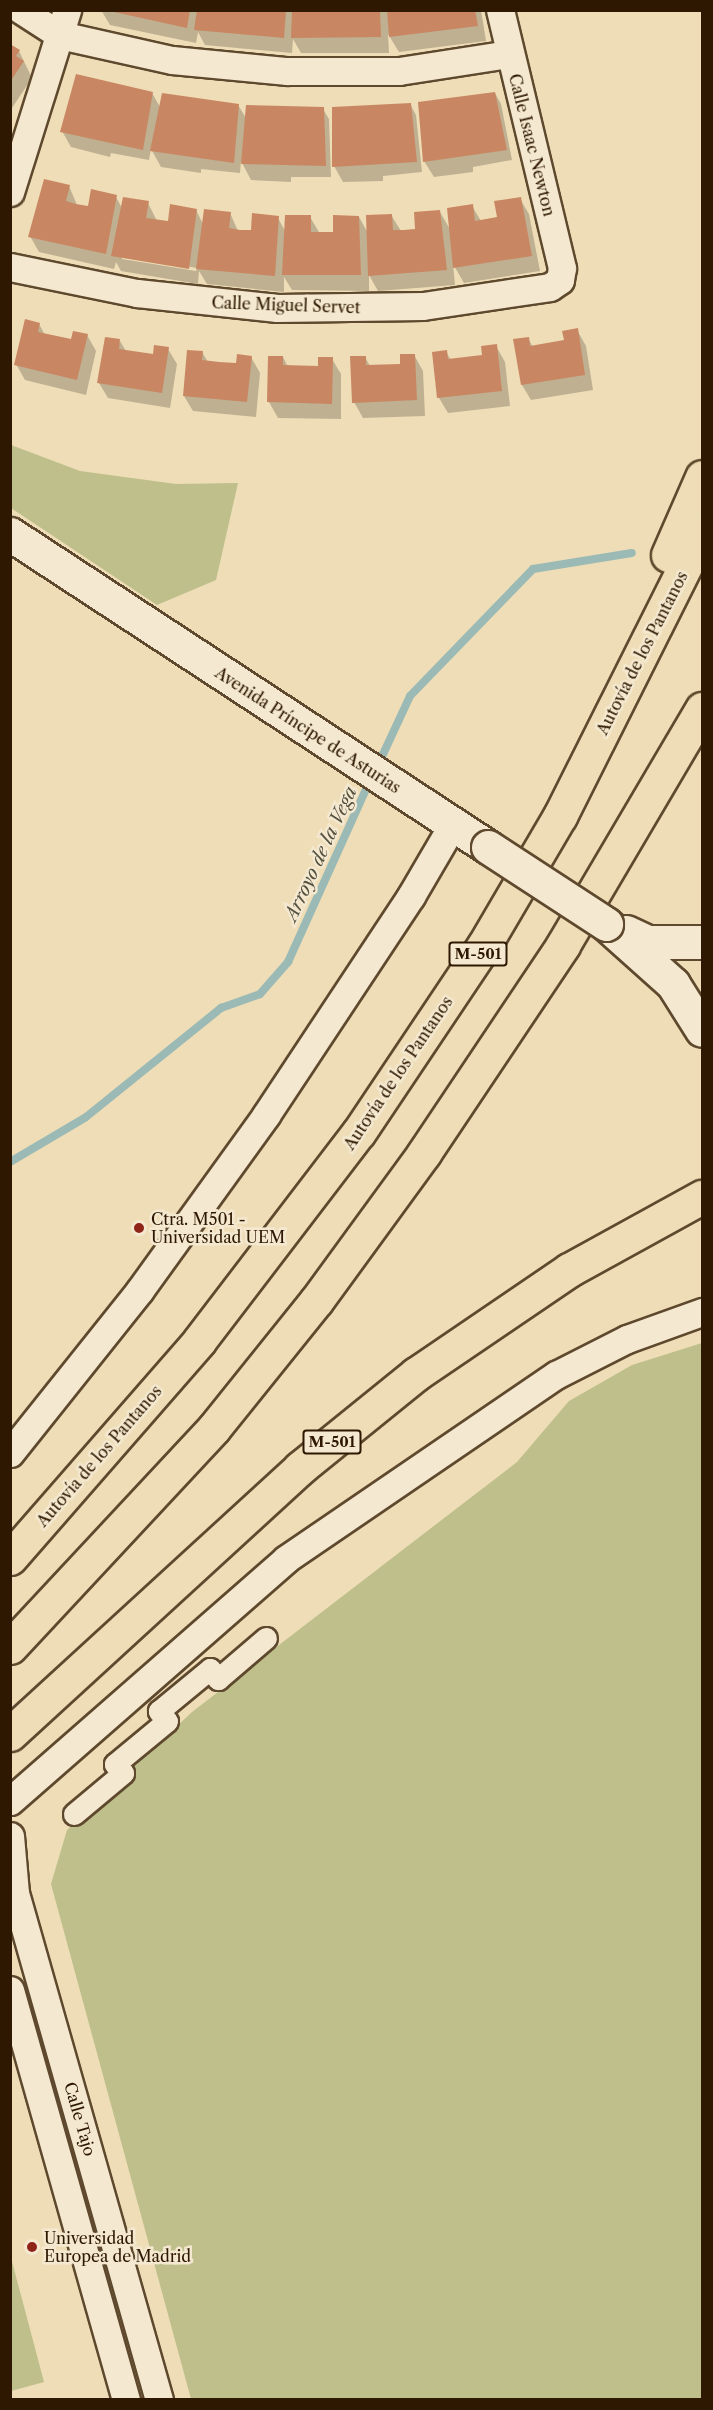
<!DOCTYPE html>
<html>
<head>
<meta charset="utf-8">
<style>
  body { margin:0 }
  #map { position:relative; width:713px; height:2410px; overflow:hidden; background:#eeddb6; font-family:"Libre Caslon Text",serif }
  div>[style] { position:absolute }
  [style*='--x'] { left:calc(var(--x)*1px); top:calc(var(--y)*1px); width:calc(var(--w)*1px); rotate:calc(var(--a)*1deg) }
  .green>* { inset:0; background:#bebf8b }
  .shadow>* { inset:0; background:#0003 }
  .stream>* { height:8px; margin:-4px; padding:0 4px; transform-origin:4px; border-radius:4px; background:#9bbab5 }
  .building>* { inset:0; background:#c98662 }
  .roads { filter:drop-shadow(2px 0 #5f492e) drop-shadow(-2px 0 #5f492e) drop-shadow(0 2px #5f492e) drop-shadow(0 -2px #5f492e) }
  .pedestrian>* { height:21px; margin:-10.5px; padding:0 10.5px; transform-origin:10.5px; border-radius:10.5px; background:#f4e9d0 }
  .minor>* { height:27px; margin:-13.5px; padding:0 13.5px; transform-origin:13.5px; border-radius:13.5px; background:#f4e9d0 }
  .tertiary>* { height:33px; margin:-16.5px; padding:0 16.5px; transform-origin:16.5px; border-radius:16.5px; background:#f4e9d0 }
  .motorway>* { height:33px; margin:-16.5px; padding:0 16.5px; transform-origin:16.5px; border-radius:16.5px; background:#eeddb6 }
  .bridges { filter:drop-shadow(2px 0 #5f492e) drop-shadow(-2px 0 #5f492e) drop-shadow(0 2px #5f492e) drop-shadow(0 -2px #5f492e) }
  .tertiary-bridge>* { height:33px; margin:-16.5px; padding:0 16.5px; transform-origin:16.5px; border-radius:16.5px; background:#f4e9d0 }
  .dots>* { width:16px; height:16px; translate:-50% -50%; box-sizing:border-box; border:3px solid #f4e9d0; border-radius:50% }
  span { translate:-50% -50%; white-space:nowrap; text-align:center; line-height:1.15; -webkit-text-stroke:5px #f4e9d0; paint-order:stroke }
  .shield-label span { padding:2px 4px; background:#f4e9d0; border:2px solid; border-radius:4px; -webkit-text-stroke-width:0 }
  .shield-label { font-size:15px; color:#2f1801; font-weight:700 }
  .street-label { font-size:16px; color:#2f1801 }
  .poi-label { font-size:16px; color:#2f1801 }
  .left { translate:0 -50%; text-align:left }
  .water-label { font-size:18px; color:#555140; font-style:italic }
  .frame { position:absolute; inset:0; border:12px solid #2f1801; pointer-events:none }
</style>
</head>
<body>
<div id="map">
  <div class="green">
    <i style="clip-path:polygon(11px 445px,80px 471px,176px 484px,238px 483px,216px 580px,157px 605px,11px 508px)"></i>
    <i style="clip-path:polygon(702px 1343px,702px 2399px,191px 2399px,51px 1884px,67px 1830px,192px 1712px,517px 1462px,569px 1401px,632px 1365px)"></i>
    <i style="clip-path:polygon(10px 2254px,44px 2382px,11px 2391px,10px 2391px)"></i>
  </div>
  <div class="shadow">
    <i style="clip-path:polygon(101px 10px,481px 10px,486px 41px,399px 52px,388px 34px,389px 53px,301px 53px,293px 39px,292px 53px,205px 45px,198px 32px,196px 43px,110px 25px)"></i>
    <i style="clip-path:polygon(10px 46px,19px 51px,32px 78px,10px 111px)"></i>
    <i style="clip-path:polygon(152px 93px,160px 107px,238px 105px,246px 118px,323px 109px,329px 119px,331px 177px,291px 177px,291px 182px,251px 180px,241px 161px,240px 173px,201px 169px,201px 173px,161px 167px,151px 149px,149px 160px,111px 153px,110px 157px,71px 147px,62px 131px)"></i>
    <i style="clip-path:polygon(495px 93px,501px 104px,512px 160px,473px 167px,473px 172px,434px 177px,424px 161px)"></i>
    <i style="clip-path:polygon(410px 104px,416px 115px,422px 172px,383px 176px,383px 181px,343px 182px,334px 166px)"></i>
    <i style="clip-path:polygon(evenodd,69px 186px,77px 205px,89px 208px,116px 197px,122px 208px,148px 203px,157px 221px,169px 223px,196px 210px,203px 224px,230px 213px,238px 231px,252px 232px,278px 218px,285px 231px,310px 217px,319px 232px,334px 233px,359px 217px,368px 233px,391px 215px,401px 231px,417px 230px,440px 212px,451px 231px,472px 206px,481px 221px,499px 218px,520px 199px,529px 214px,540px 271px,464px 283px,453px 264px,455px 285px,378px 291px,369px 275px,369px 291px,292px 290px,284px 277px,284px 292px,207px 284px,199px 271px,198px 284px,121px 271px,116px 262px,114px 269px,39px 252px,30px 236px,69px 186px,122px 256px,197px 268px,196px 271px,122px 259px,122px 256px)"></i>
    <i style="clip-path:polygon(39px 324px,45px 335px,72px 341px,87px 335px,96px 351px,86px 395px,25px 380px,16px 364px)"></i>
    <i style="clip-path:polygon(577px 330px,586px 346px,593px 390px,531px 400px,522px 385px,528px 338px,533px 347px,565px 341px)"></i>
    <i style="clip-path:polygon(120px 341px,126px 351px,154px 356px,168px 349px,177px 364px,170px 408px,108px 398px,99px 383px)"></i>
    <i style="clip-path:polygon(496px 346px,505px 362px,510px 406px,448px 413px,439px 398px,446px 352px,451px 360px,484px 357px)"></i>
    <i style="clip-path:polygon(202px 352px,208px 362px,237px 365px,251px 357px,260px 373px,256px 417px,193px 411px,184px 396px)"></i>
    <i style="clip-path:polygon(414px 355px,423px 371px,425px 416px,363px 418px,354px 402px,365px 357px,370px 366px,402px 365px)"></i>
    <i style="clip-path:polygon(283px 357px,288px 367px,319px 367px,332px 359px,341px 374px,341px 419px,278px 418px,269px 402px)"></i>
  </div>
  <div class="stream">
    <i style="--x:378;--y:765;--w:76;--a:-65.1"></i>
    <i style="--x:410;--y:696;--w:177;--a:-45.9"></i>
    <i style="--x:533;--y:569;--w:100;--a:-9.2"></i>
    <i style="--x:10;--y:1162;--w:88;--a:-30.6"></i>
    <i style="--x:86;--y:1117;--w:174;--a:-38.9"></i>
    <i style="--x:221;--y:1008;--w:41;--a:-19.7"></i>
    <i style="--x:260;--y:994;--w:43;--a:-48.8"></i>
    <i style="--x:288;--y:962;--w:202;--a:-65.7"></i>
  </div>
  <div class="building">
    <i style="clip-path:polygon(105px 10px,190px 10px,187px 28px)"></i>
    <i style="clip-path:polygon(197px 10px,286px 10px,284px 38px,194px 30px)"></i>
    <i style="clip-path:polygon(292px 10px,380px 10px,381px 37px,291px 38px)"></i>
    <i style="clip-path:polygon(387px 10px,475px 10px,478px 26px,389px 37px)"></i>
    <i style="clip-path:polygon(10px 44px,20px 50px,16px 56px,24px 61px,10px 82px)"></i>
    <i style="clip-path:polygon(76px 74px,153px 92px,143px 150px,60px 132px)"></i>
    <i style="clip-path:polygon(495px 92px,507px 150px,423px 162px,418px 102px)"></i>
    <i style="clip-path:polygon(162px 93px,239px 104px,234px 163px,150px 151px)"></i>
    <i style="clip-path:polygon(411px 103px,417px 162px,332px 167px,332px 107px)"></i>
    <i style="clip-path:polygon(246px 105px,324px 107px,326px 166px,241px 164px)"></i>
    <i style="clip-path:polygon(44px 179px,70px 185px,66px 201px,76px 204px,88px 206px,91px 189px,117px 195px,106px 254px,28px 237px)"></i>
    <i style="clip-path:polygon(123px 197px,149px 201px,146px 218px,168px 221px,170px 204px,197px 209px,189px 269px,111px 256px)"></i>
    <i style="clip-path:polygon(521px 197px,532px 256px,453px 268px,447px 208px,473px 204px,475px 221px,497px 217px,494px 201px)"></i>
    <i style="clip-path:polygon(204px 209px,231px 212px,229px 228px,240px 230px,251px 230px,252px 213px,279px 216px,275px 276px,196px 269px)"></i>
    <i style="clip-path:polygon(440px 210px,447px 270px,368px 276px,366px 215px,392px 214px,393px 230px,404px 230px,415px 229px,414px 212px)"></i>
    <i style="clip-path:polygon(285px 215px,311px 215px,311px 232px,333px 232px,333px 215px,359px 216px,361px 275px,282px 275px)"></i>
    <i style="clip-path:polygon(25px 319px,40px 323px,38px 332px,71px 339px,73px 331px,88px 334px,77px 380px,14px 365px)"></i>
    <i style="clip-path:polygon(578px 328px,585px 375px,521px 385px,513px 339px,529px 337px,530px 346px,564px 340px,562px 331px)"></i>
    <i style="clip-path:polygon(105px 337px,120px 339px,119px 349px,153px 354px,154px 345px,169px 347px,162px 393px,97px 383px)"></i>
    <i style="clip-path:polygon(497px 344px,502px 391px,437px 398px,432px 352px,447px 350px,448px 359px,482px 355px,481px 346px)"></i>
    <i style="clip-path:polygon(187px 350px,203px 351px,202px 360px,219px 362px,236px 363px,237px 354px,252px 356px,247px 402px,183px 396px)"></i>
    <i style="clip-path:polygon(400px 354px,415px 354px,417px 400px,352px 403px,350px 356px,366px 356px,366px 365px,400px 364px)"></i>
    <i style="clip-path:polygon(268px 356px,283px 356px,283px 365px,318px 366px,318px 357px,333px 357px,332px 404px,267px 402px)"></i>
  </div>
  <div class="roads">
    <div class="pedestrian">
      <i style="--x:74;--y:1814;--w:64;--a:-39.9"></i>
      <i style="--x:123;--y:1773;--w:12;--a:-132"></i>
      <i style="--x:115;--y:1764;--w:67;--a:-39.6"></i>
      <i style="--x:167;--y:1721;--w:13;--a:-129"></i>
      <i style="--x:159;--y:1711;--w:66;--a:-39.5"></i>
      <i style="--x:210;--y:1669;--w:13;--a:51"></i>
      <i style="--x:218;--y:1679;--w:63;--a:-40.5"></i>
    </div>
    <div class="minor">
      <i style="--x:21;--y:10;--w:46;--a:32.7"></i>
      <i style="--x:60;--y:35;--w:115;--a:12.6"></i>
      <i style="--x:172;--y:60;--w:116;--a:5.5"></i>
      <i style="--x:287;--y:71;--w:112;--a:0"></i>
      <i style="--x:399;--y:71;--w:111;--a:-8.8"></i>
      <i style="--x:10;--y:192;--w:191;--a:-72.6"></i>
      <i style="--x:10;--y:267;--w:130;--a:11.6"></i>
      <i style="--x:137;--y:293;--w:141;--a:6.1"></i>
      <i style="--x:277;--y:308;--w:146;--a:-0.8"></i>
      <i style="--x:423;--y:306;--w:128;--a:-8.5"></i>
      <i style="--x:550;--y:287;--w:12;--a:-35"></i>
      <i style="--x:560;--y:280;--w:12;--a:-81"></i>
      <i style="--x:562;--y:268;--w:265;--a:-103.5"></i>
      <i style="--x:10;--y:1453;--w:208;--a:-51.4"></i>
      <i style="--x:140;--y:1290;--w:216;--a:-54.2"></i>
      <i style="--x:266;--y:1115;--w:263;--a:-56.5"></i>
      <i style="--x:411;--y:896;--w:83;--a:-59.7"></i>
      <i style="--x:10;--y:1801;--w:367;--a:-41.2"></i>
      <i style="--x:286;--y:1559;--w:327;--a:-34.3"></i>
      <i style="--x:556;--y:1375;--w:80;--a:-26.9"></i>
      <i style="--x:627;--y:1339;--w:80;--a:-19.8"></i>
      <i style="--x:10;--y:1836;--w:57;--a:85"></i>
      <i style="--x:15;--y:1893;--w:527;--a:74.14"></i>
      <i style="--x:10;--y:1990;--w:426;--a:74.2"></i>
    </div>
    <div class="tertiary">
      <i style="--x:10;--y:534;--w:571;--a:33.22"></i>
      <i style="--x:606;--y:924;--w:90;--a:41.8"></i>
      <i style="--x:673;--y:984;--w:54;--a:57.8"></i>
      <i style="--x:626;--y:932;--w:23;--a:25"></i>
      <i style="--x:647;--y:942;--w:55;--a:0"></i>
    </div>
    <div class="motorway">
      <i style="--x:668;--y:555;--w:85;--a:-66.4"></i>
      <i style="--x:10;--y:1558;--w:288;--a:-48.9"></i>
      <i style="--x:199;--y:1341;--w:263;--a:-52.6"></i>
      <i style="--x:359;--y:1132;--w:223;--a:-56.2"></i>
      <i style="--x:483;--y:947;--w:152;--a:-59.6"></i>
      <i style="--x:560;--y:816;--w:318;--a:-63.4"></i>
      <i style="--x:10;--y:1647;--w:299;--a:-47"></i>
      <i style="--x:214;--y:1428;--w:164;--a:-51.2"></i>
      <i style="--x:317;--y:1300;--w:182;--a:-53.9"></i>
      <i style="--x:424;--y:1153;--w:250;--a:-56.2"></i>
      <i style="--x:563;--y:945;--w:274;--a:-59.5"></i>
      <i style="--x:10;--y:1734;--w:394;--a:-42.5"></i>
      <i style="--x:300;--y:1468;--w:149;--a:-39"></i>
      <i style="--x:416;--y:1374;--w:185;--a:-34.2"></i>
      <i style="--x:569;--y:1270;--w:152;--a:-28.8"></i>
    </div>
  </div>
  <div class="bridges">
    <div class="tertiary-bridge">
      <i style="--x:488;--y:847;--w:141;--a:33.1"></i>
    </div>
  </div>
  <div class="dots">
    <i style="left:139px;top:1228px;background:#8f2418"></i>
    <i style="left:32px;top:2247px;background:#8f2418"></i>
  </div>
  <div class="shield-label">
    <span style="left:478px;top:954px">M-501</span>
    <span style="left:332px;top:1442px">M-501</span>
  </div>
  <div class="street-label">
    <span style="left:532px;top:145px;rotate:76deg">Calle Isaac Newton</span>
    <span style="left:286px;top:305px;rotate:2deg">Calle Miguel Servet</span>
    <span style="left:642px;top:653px;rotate:-63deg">Autovía de los Pantanos</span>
    <span style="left:308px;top:730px;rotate:33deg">Avenida Príncipe de Asturias</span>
    <span style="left:398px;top:1073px;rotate:-56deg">Autovía de los Pantanos</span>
    <span style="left:99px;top:1456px;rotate:-49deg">Autovía de los Pantanos</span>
    <span style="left:80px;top:2119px;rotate:74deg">Calle Tajo</span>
  </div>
  <div class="poi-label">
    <span class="left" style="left:151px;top:1228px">Ctra. M501 -<br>Universidad UEM</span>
    <span class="left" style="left:44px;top:2247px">Universidad<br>Europea de Madrid</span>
  </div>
  <div class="water-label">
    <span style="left:321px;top:854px;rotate:-65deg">Arroyo de la Vega</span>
  </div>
  <div class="frame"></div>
</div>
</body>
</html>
